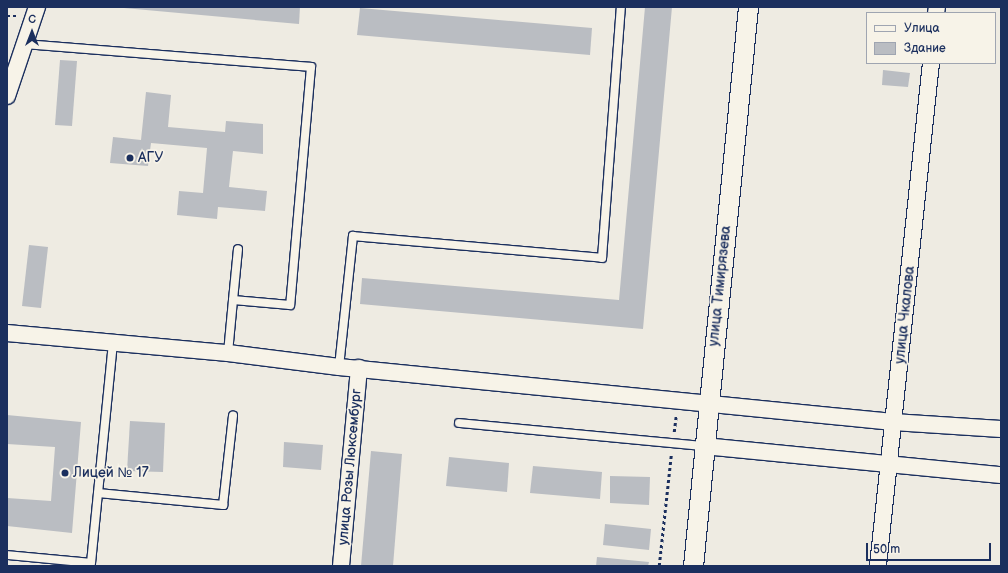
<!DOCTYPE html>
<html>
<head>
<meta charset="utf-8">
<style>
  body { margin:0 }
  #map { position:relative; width:1008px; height:573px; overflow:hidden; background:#eeebe2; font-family:"Balsamiq Sans",sans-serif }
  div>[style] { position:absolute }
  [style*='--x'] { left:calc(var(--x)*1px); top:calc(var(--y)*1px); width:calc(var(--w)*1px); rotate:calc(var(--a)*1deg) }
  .building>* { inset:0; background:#babdc2 }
  .path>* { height:2.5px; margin-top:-1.25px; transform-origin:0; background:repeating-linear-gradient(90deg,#1b2f5e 0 3px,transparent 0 6px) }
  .roads { filter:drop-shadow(1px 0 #1b2f5e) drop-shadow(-1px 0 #1b2f5e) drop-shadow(0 1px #1b2f5e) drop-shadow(0 -1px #1b2f5e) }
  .service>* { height:8px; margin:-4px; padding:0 4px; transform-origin:4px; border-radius:4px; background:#f7f3e8 }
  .minor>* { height:16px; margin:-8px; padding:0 8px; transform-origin:8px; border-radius:8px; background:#f7f3e8 }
  .tertiary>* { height:19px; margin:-9.5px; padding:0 9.5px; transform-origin:9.5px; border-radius:9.5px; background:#f7f3e8 }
  .dots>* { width:11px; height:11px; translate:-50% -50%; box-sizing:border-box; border:2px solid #f7f3e8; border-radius:50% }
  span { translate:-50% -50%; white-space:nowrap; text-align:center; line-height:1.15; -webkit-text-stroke:3.5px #f7f3e8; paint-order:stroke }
  .poi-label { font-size:14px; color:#1b2f5e }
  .left { translate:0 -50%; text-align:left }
  .street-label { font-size:14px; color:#1b2f5e }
  .frame { position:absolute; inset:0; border:8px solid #1b2f5e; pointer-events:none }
  .legend { position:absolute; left:866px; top:12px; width:130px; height:52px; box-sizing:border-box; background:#f7f3e8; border:1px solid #9fa5b1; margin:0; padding:5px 7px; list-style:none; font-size:12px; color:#1b2f5e }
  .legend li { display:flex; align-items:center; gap:8px; height:20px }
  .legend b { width:20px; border:1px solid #9fa5b1 }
  .north { position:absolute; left:12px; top:12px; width:40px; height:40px; -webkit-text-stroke:3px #f7f3e8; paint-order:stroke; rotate:0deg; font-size:11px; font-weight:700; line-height:16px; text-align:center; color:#1b2f5e }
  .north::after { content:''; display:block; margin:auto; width:14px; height:18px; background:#1b2f5e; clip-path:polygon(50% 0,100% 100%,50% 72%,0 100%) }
  .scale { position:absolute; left:866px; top:543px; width:125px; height:18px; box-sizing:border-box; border:2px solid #1b2f5e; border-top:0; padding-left:5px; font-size:12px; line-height:14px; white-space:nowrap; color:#1b2f5e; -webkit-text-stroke:3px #f7f3e8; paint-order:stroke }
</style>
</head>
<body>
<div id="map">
  <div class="building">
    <i style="clip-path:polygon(113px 7px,300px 7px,299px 24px)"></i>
    <i style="clip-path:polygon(645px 7px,672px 7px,643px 329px,360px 304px,362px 278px,619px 300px)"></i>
    <i style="clip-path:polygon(360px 8px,592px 28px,590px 55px,357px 35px)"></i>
    <i style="clip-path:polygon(60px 60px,77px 61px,72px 126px,55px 125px)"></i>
    <i style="clip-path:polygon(883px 70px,910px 73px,908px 87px,882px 85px)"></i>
    <i style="clip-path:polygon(146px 92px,171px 95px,168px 127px,225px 132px,226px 121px,263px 124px,263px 154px,233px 151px,229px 187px,267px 191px,265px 211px,218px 207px,217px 219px,177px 215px,179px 191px,203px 193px,207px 148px,151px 143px,148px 166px,110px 163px,113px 137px,141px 140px)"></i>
    <i style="clip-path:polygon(29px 245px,48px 247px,41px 308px,22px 306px)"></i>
    <i style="clip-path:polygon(7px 415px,81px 422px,72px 533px,7px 526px,7px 498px,51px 501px,55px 447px,7px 444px)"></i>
    <i style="clip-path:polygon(130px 421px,165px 423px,163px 472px,127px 471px)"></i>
    <i style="clip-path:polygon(284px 442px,323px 445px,321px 470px,283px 467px)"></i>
    <i style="clip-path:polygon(371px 451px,402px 454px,393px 566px,361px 566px)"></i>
    <i style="clip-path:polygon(449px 457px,509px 463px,507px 492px,446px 486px)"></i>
    <i style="clip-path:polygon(533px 466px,602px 472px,600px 499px,530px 493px)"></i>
    <i style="clip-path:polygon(610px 476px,650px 477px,649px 505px,610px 503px)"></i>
    <i style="clip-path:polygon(605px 524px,651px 529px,649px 550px,603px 545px)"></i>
    <i style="clip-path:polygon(597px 557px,649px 562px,648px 566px,596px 566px)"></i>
  </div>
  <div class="path">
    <i style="--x:7;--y:16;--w:9;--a:0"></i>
    <i style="--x:674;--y:432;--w:16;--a:-83"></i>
    <i style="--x:659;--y:566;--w:112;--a:-83.8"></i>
  </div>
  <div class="roads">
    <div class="service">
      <i style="--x:25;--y:44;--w:287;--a:4.6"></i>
      <i style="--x:311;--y:67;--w:239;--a:95"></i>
      <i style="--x:290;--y:305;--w:57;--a:-175"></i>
      <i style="--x:233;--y:300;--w:51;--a:-84.4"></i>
      <i style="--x:228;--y:353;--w:53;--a:-84.6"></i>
      <i style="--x:339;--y:367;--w:132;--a:-83.9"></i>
      <i style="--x:353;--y:236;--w:250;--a:5"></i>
      <i style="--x:602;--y:258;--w:252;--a:-85.7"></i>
      <i style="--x:459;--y:423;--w:246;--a:5.4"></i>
      <i style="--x:98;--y:493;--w:126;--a:5.5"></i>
      <i style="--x:223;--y:505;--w:90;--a:-83.6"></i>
      <i style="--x:7;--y:555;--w:84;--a:5.4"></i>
      <i style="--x:91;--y:563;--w:222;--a:-84.3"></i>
    </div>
    <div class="minor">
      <i style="--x:936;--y:13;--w:6;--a:-81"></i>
      <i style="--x:7;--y:96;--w:94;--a:-71.4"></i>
      <i style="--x:7;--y:333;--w:222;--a:5.2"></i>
      <i style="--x:228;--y:353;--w:112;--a:7.2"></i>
      <i style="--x:339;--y:367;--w:557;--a:5.67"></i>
      <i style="--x:893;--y:422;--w:108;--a:3.7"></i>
      <i style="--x:704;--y:446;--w:298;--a:5.6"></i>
      <i style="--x:341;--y:566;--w:199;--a:-84.8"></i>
      <i style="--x:878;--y:566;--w:506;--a:-83.99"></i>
    </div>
    <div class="tertiary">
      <i style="--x:693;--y:566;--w:562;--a:-84.38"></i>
    </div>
  </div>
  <div class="dots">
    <i style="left:130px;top:158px;background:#1b2f5e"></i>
    <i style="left:65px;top:473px;background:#1b2f5e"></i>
  </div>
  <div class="poi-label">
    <span class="left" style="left:138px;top:158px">АГУ</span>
    <span class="left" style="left:73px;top:473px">Лицей № 17</span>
  </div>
  <div class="street-label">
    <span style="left:720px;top:286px;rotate:-84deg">улица Тимирязева</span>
    <span style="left:905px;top:315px;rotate:-84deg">улица Чкалова</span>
    <span style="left:350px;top:467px;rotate:-85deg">улица Розы Люксембург</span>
  </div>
  <div class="frame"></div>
  <ul class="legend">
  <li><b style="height:5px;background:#f7f3e8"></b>Улица</li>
  <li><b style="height:11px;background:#babdc2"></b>Здание</li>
  </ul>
  <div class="north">С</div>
  <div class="scale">50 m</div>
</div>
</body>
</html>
